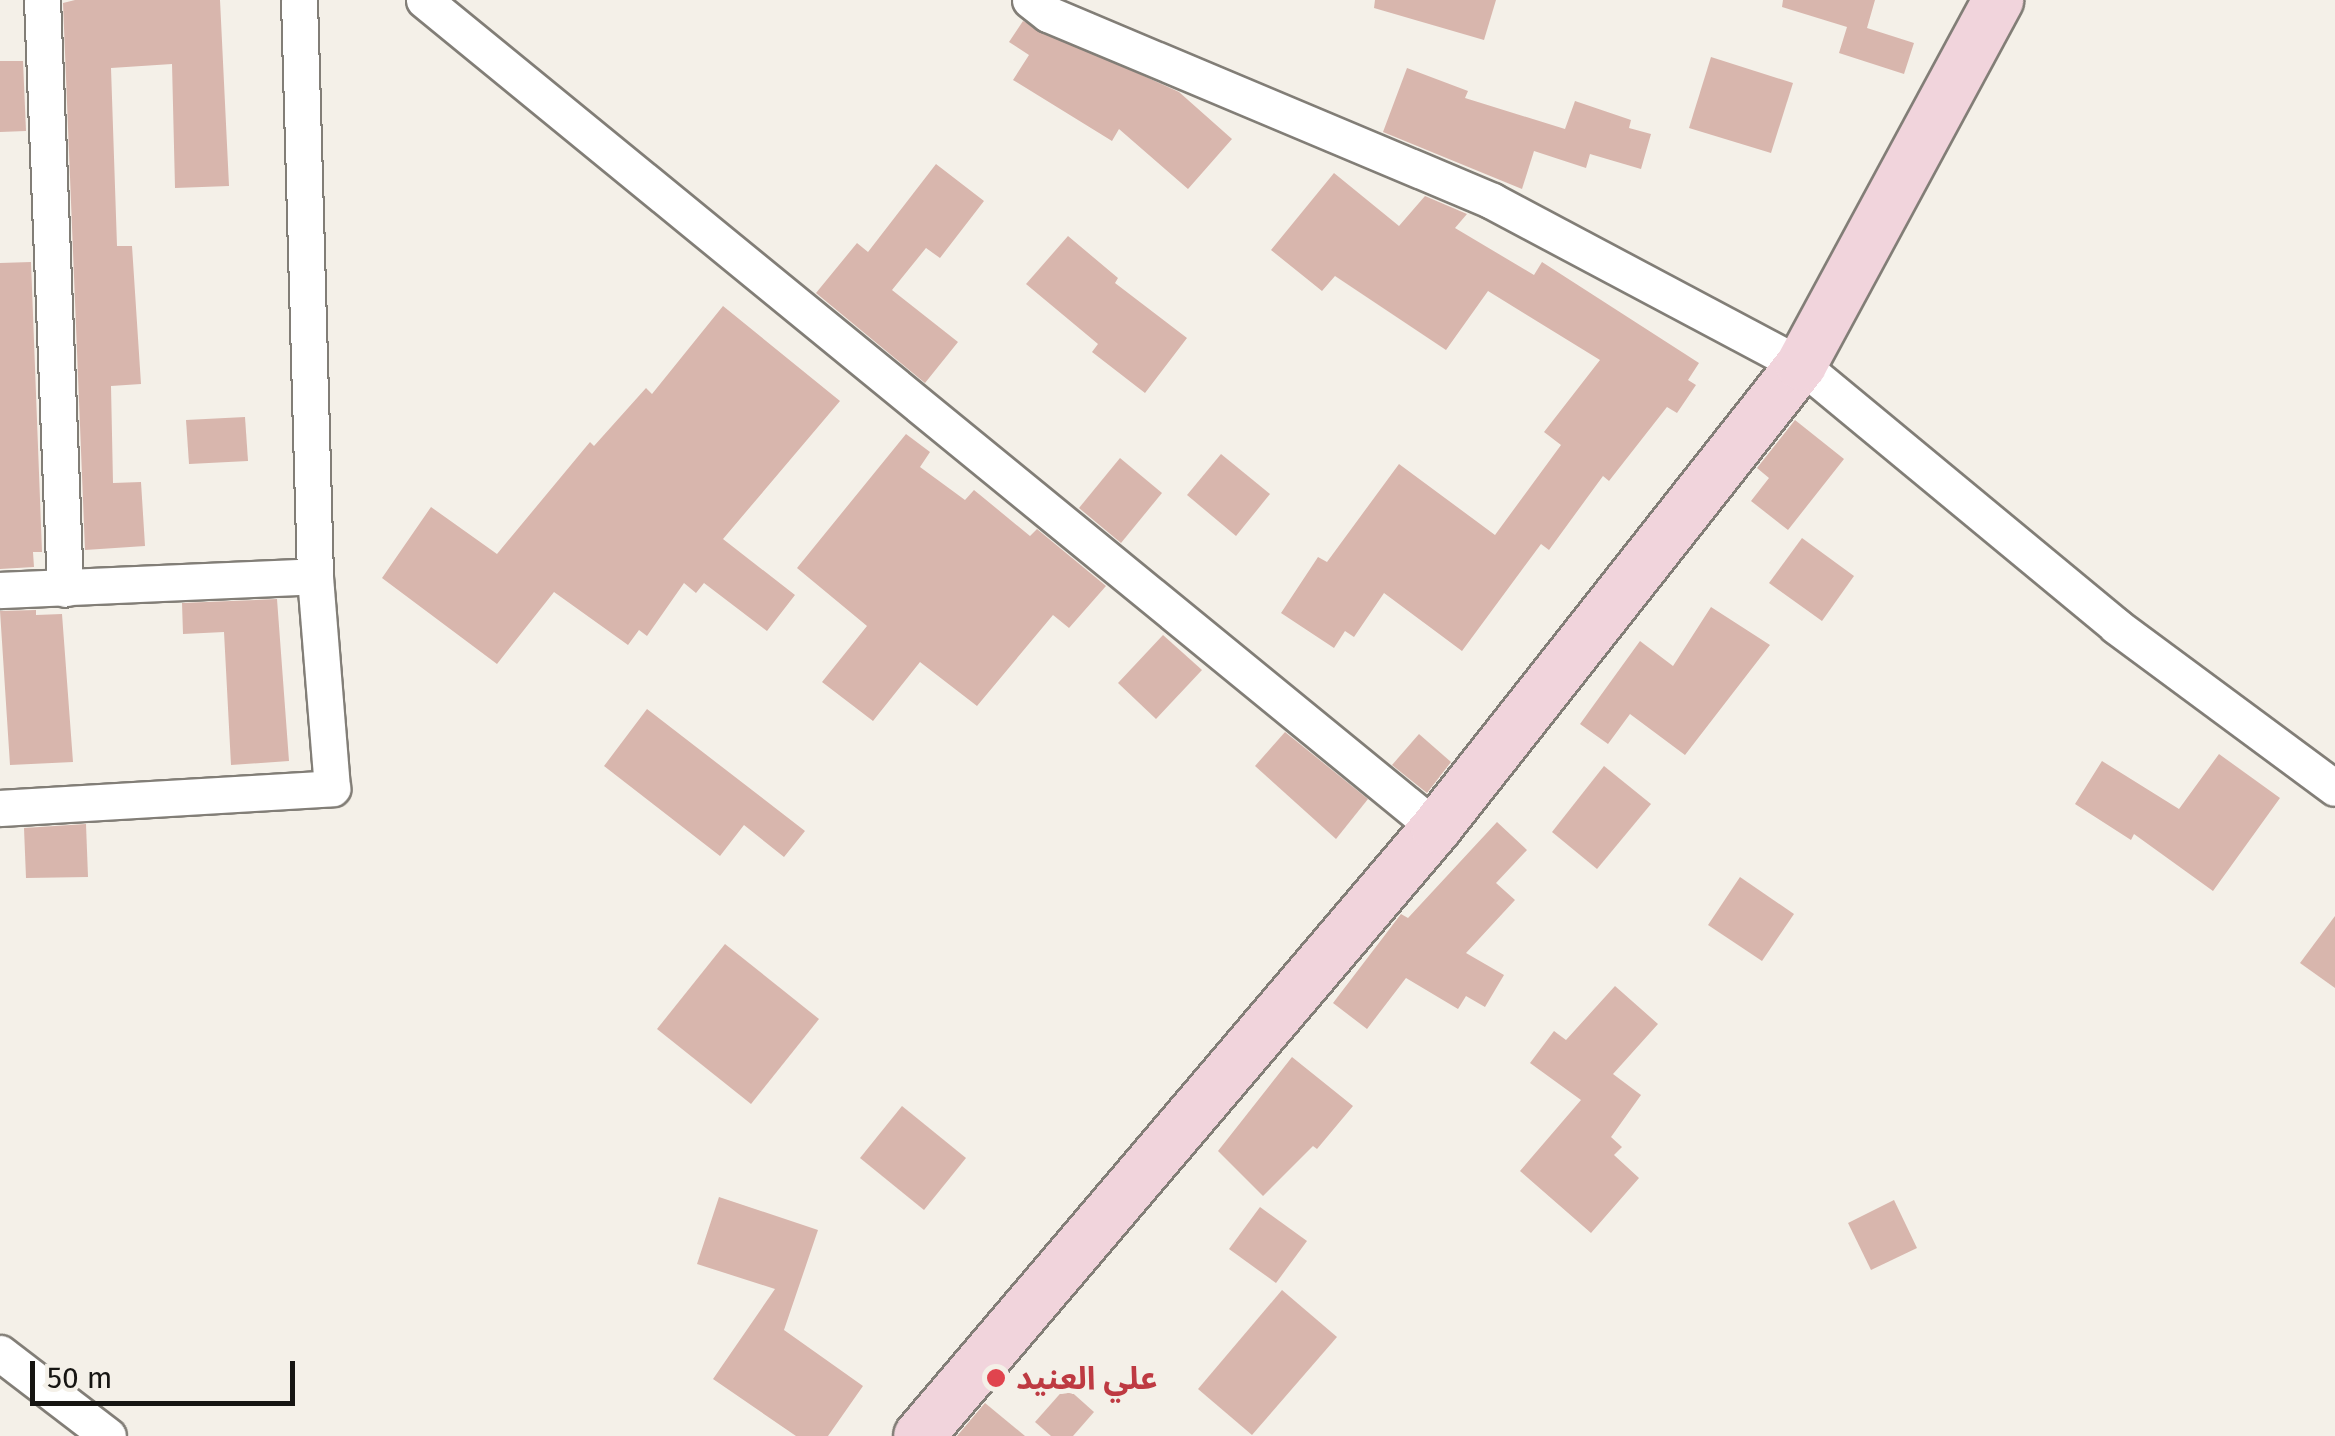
<!DOCTYPE html>
<html>
<head>
<meta charset="utf-8">
<style>
  body { margin:0 }
  #map { position:relative; width:2335px; height:1436px; overflow:hidden; background:#f4f0e8; font-family:"Fira Sans","Noto Sans Arabic",sans-serif }
  div>[style] { position:absolute }
  [style*='--x'] { left:calc(var(--x)*1px); top:calc(var(--y)*1px); width:calc(var(--w)*1px); rotate:calc(var(--a)*1deg) }
  .building>* { inset:0; background:#d8b6ad }
  .roads { filter:drop-shadow(2px 0 #827e77) drop-shadow(-2px 0 #827e77) drop-shadow(0 2px #827e77) drop-shadow(0 -2px #827e77) }
  .street>* { height:35px; margin:-17.5px; padding:0 17.5px; transform-origin:17.5px; border-radius:17.5px; background:#fff }
  .secondary>* { height:50px; margin:-25px; padding:0 25px; transform-origin:25px; border-radius:25px; background:#f1d4dc }
  .dots>* { width:28px; height:28px; translate:-50% -50%; box-sizing:border-box; border:5px solid #f4f0e8; border-radius:50% }
  span { translate:-50% -50%; white-space:nowrap; text-align:center; line-height:1.15; -webkit-text-stroke:10px #f4f0e8; paint-order:stroke }
  .health-label { font-size:32px; color:#be3a42; font-weight:700 }
  .left { translate:0 -50%; text-align:left }
  .scale { position:absolute; left:30px; top:1361px; width:265px; height:45px; box-sizing:border-box; border:5px solid #161512; border-top:0; padding-left:12px; font-size:30px; line-height:35px; white-space:nowrap; color:#161512; -webkit-text-stroke:8px #f4f0e8; paint-order:stroke }
</style>
</head>
<body>
<div id="map">
  <div class="building">
    <i style="clip-path:polygon(75px 0,220px 0,229px 186px,175px 188px,172px 64px,111px 68px,117px 246px,132px 246px,141px 384px,111px 386px,113px 483px,141px 482px,145px 546px,85px 550px,63px 3px)"></i>
    <i style="clip-path:polygon(1375px 0,1496px 0,1484px 40px,1374px 8px)"></i>
    <i style="clip-path:polygon(1783px 0,1875px 0,1867px 28px,1914px 43px,1904px 74px,1839px 53px,1847px 27px,1782px 7px)"></i>
    <i style="clip-path:polygon(1023px 21px,1179px 92px,1232px 139px,1188px 189px,1119px 129px,1112px 141px,1013px 80px,1029px 55px,1009px 42px)"></i>
    <i style="clip-path:polygon(1711px 57px,1793px 83px,1771px 153px,1689px 128px)"></i>
    <i style="clip-path:polygon(0 61px,23px 61px,26px 131px,0 132px)"></i>
    <i style="clip-path:polygon(1407px 68px,1468px 91px,1465px 98px,1565px 129px,1575px 101px,1631px 120px,1629px 128px,1651px 134px,1641px 169px,1590px 154px,1586px 168px,1534px 151px,1522px 189px,1383px 132px)"></i>
    <i style="clip-path:polygon(936px 164px,984px 201px,940px 258px,926px 248px,892px 290px,958px 342px,925px 383px,816px 293px,857px 243px,868px 252px)"></i>
    <i style="clip-path:polygon(1334px 173px,1399px 226px,1425px 196px,1467px 214px,1455px 228px,1534px 275px,1542px 262px,1699px 363px,1688px 380px,1696px 385px,1677px 413px,1667px 407px,1609px 481px,1603px 476px,1549px 550px,1541px 544px,1462px 651px,1384px 593px,1354px 637px,1345px 631px,1334px 648px,1281px 613px,1318px 557px,1327px 562px,1399px 464px,1495px 535px,1561px 445px,1544px 432px,1600px 360px,1488px 291px,1446px 350px,1335px 276px,1322px 291px,1271px 250px)"></i>
    <i style="clip-path:polygon(1068px 236px,1118px 278px,1115px 283px,1187px 338px,1145px 393px,1092px 352px,1098px 344px,1026px 284px)"></i>
    <i style="clip-path:polygon(31px 262px,42px 552px,33px 552px,34px 567px,0 569px,0 263px)"></i>
    <i style="clip-path:polygon(723px 306px,840px 401px,723px 539px,795px 595px,767px 631px,704px 583px,696px 593px,684px 583px,647px 636px,639px 630px,628px 645px,554px 592px,497px 664px,382px 578px,431px 507px,497px 554px,590px 442px,594px 446px,646px 388px,652px 394px)"></i>
    <i style="clip-path:polygon(245px 417px,248px 461px,189px 464px,186px 420px)"></i>
    <i style="clip-path:polygon(1795px 420px,1844px 459px,1788px 530px,1751px 501px,1769px 478px,1757px 468px)"></i>
    <i style="clip-path:polygon(906px 434px,930px 452px,920px 467px,965px 500px,974px 490px,1030px 536px,1037px 529px,1106px 586px,1069px 628px,1053px 615px,977px 706px,920px 662px,873px 721px,822px 682px,867px 626px,797px 568px)"></i>
    <i style="clip-path:polygon(1221px 454px,1270px 494px,1236px 536px,1187px 495px)"></i>
    <i style="clip-path:polygon(1120px 458px,1162px 493px,1121px 543px,1079px 508px)"></i>
    <i style="clip-path:polygon(1802px 538px,1854px 576px,1822px 621px,1769px 583px)"></i>
    <i style="clip-path:polygon(277px 599px,289px 761px,231px 765px,224px 632px,183px 634px,182px 603px)"></i>
    <i style="clip-path:polygon(1711px 607px,1770px 645px,1685px 755px,1630px 714px,1608px 744px,1580px 724px,1640px 641px,1673px 666px)"></i>
    <i style="clip-path:polygon(36px 610px,36px 615px,62px 614px,73px 762px,10px 765px,0 611px)"></i>
    <i style="clip-path:polygon(1163px 635px,1202px 670px,1156px 719px,1118px 683px)"></i>
    <i style="clip-path:polygon(647px 709px,805px 831px,784px 857px,744px 825px,720px 856px,604px 766px)"></i>
    <i style="clip-path:polygon(1285px 732px,1368px 799px,1336px 839px,1255px 766px)"></i>
    <i style="clip-path:polygon(1419px 734px,1451px 762px,1427px 793px,1392px 765px)"></i>
    <i style="clip-path:polygon(2219px 754px,2280px 798px,2213px 891px,2134px 834px,2131px 840px,2075px 804px,2102px 761px,2179px 809px)"></i>
    <i style="clip-path:polygon(1604px 766px,1651px 804px,1597px 869px,1552px 832px)"></i>
    <i style="clip-path:polygon(1497px 822px,1527px 850px,1496px 883px,1515px 900px,1466px 953px,1504px 975px,1485px 1007px,1466px 996px,1458px 1009px,1406px 978px,1367px 1029px,1333px 1003px,1401px 914px,1408px 918px)"></i>
    <i style="clip-path:polygon(86px 824px,88px 877px,26px 878px,24px 828px)"></i>
    <i style="clip-path:polygon(1740px 877px,1794px 914px,1762px 961px,1708px 925px)"></i>
    <i style="clip-path:polygon(2335px 916px,2335px 988px,2300px 963px)"></i>
    <i style="clip-path:polygon(725px 944px,819px 1019px,751px 1104px,657px 1029px)"></i>
    <i style="clip-path:polygon(1615px 986px,1658px 1024px,1613px 1074px,1641px 1095px,1611px 1137px,1622px 1147px,1614px 1155px,1639px 1178px,1591px 1233px,1520px 1171px,1581px 1100px,1530px 1063px,1554px 1031px,1566px 1040px)"></i>
    <i style="clip-path:polygon(1292px 1057px,1353px 1106px,1317px 1149px,1313px 1146px,1263px 1196px,1218px 1151px)"></i>
    <i style="clip-path:polygon(902px 1106px,966px 1158px,924px 1210px,860px 1158px)"></i>
    <i style="clip-path:polygon(719px 1197px,818px 1230px,784px 1330px,863px 1386px,828px 1436px,796px 1436px,713px 1379px,775px 1289px,697px 1264px)"></i>
    <i style="clip-path:polygon(1894px 1200px,1917px 1248px,1871px 1270px,1848px 1223px)"></i>
    <i style="clip-path:polygon(1260px 1207px,1307px 1241px,1276px 1283px,1229px 1249px)"></i>
    <i style="clip-path:polygon(1282px 1290px,1337px 1337px,1252px 1435px,1198px 1389px)"></i>
    <i style="clip-path:polygon(1066px 1387px,1094px 1412px,1073px 1436px,1051px 1436px,1035px 1422px)"></i>
    <i style="clip-path:polygon(985px 1403px,1025px 1436px,957px 1436px)"></i>
  </div>
  <div class="roads">
    <div class="street">
      <i style="--x:42;--y:0;--w:589;--a:87.76"></i>
      <i style="--x:424;--y:0;--w:1308;--a:39.29"></i>
      <i style="--x:1030;--y:0;--w:23;--a:38"></i>
      <i style="--x:1048;--y:14;--w:482;--a:22.8"></i>
      <i style="--x:1492;--y:201;--w:350;--a:28"></i>
      <i style="--x:1801;--y:365;--w:409;--a:39.6"></i>
      <i style="--x:2116;--y:626;--w:272;--a:36.5"></i>
      <i style="--x:0;--y:590;--w:315;--a:-2.5"></i>
      <i style="--x:0;--y:808;--w:333;--a:-3.4"></i>
      <i style="--x:332;--y:788;--w:213;--a:-94.6"></i>
      <i style="--x:315;--y:576;--w:576;--a:-91.59"></i>
      <i style="--x:0;--y:1353;--w:136;--a:37.5"></i>
    </div>
    <div class="secondary">
      <i style="--x:919;--y:1436;--w:798;--a:-49.62"></i>
      <i style="--x:1436;--y:828;--w:590;--a:-51.75"></i>
      <i style="--x:1801;--y:365;--w:415;--a:-61.6"></i>
    </div>
  </div>
  <div class="dots">
    <i style="left:996px;top:1378px;background:#e0444e"></i>
  </div>
  <div class="health-label">
    <span class="left" style="left:1016px;top:1378px">علي العنيد</span>
  </div>
  <div class="scale">50 m</div>
</div>
</body>
</html>
